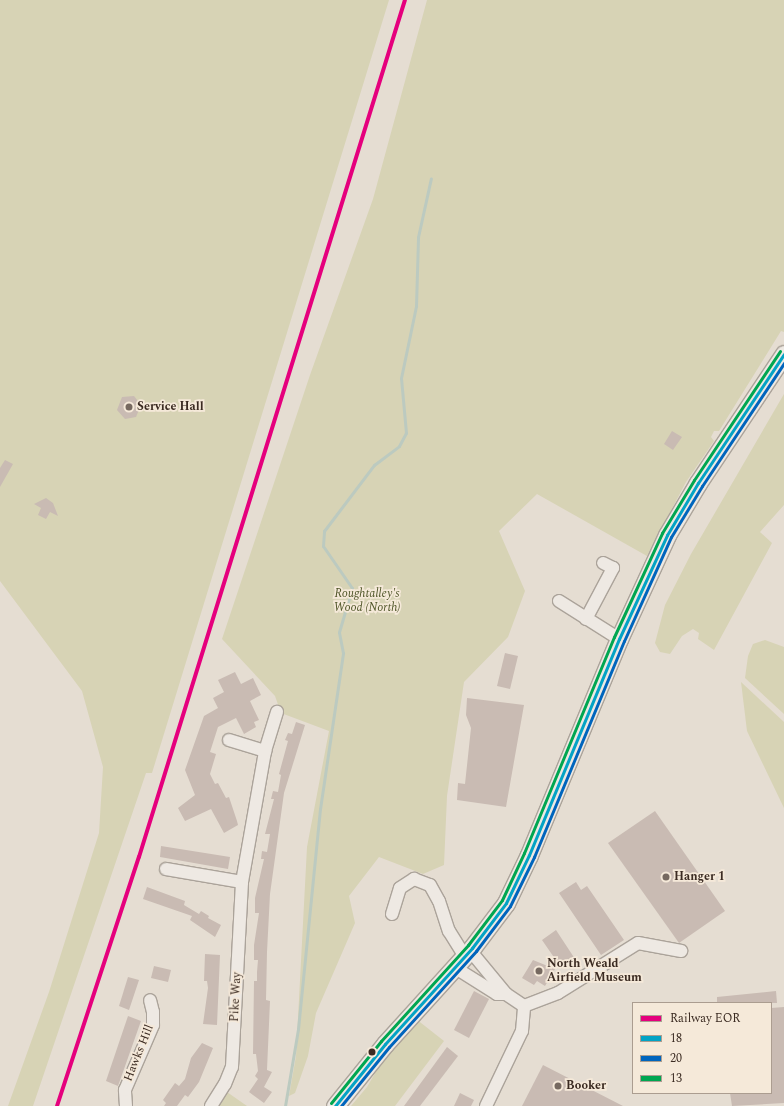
<!DOCTYPE html>
<html>
<head>
<meta charset="utf-8">
<style>
  body { margin:0 }
  #map { position:relative; width:784px; height:1106px; overflow:hidden; background:#e5ddd2; font-family:Spectral,serif }
  div>[style] { position:absolute }
  [style*='--x'] { left:calc(var(--x)*1px); top:calc(var(--y)*1px); width:calc(var(--w)*1px); rotate:calc(var(--a)*1deg) }
  .green>* { inset:0; background:#d7d3b5 }
  .stream>* { height:3px; margin:-1.5px; padding:0 1.5px; transform-origin:1.5px; border-radius:1.5px; background:#bccac0 }
  .building>* { inset:0; background:#c9bbb3 }
  .roads { filter:drop-shadow(1px 0 #aba39a) drop-shadow(-1px 0 #aba39a) drop-shadow(0 1px #aba39a) drop-shadow(0 -1px #aba39a) }
  .street>* { height:12px; margin:-6px; padding:0 6px; transform-origin:6px; border-radius:6px; background:#eee9e3 }
  .secondary>* { height:17px; margin:-8.5px; padding:0 8.5px; transform-origin:8.5px; border-radius:8.5px; background:#eee9e3 }
  .bus-1>* { height:3px; margin:-1.5px; padding:0 1.5px; transform-origin:1.5px; border-radius:1.5px; background:#03a3c5 }
  .bus-2>* { height:3px; margin:-1.5px; padding:0 1.5px; transform-origin:1.5px; border-radius:1.5px; background:#0065bd }
  .bus-3>* { height:3px; margin:-1.5px; padding:0 1.5px; transform-origin:1.5px; border-radius:1.5px; background:#00a651 }
  .rail-1>* { height:4px; margin:-2px; padding:0 2px; transform-origin:2px; border-radius:2px; background:#e5007d }
  .dots>* { width:11px; height:11px; translate:-50% -50%; box-sizing:border-box; border:2px solid #f5e9d9; border-radius:50% }
  span { translate:-50% -50%; white-space:nowrap; text-align:center; line-height:1.15; -webkit-text-stroke:3.5px #f5e9d9; paint-order:stroke }
  .poi-label { font-size:12px; color:#3b2b22; font-weight:700 }
  .left { translate:0 -50%; text-align:left }
  .park-label { font-size:12px; color:#505629; font-style:italic }
  .street-label { font-size:12px; color:#3b2b22 }
  .legend { position:absolute; left:632px; top:1002px; width:140px; height:92px; box-sizing:border-box; background:#f5e9d9; border:1px solid #ab9d90; margin:0; padding:5px 7px; list-style:none; font-size:12px; color:#3b2b22 }
  .legend li { display:flex; align-items:center; gap:8px; height:20px }
  .legend b { width:20px; border:1px solid #ab9d90 }
</style>
</head>
<body>
<div id="map">
  <div class="green">
    <i style="clip-path:polygon(0 0,389px 0,152px 773px,146px 773px,33px 1106px,8px 1106px,49px 992px,99px 833px,103px 767px,82px 691px,0 581px)"></i>
    <i style="clip-path:polygon(427px 0,784px 0,784px 332px,781px 331px,719px 431px,714px 431px,711px 437px,714px 441px,686px 482px,647px 556px,537px 494px,499px 531px,525px 591px,508px 637px,464px 682px,447px 796px,444px 865px,423px 874px,379px 857px,349px 896px,355px 923px,316px 1013px,308px 1056px,295px 1093px,289px 1096px,296px 1056px,307px 847px,329px 731px,281px 713px,275px 696px,222px 639px,310px 375px,373px 199px)"></i>
    <i style="clip-path:polygon(784px 394px,784px 505px,760px 532px,772px 543px,714px 650px,698px 639px,699px 633px,693px 629px,682px 636px,670px 654px,660px 652px,655px 643px,665px 605px,691px 554px)"></i>
    <i style="clip-path:polygon(765px 640px,784px 647px,784px 714px,745px 678px,748px 656px,753px 644px)"></i>
    <i style="clip-path:polygon(741px 682px,784px 722px,784px 808px,747px 731px)"></i>
    <i style="clip-path:polygon(416px 1019px,444px 1041px,395px 1106px,351px 1106px,367px 1087px,384px 1058px)"></i>
    <i style="clip-path:polygon(227px 1092px,247px 1106px,217px 1106px)"></i>
  </div>
  <div class="stream">
    <i style="--x:285;--y:1106;--w:78;--a:-80.4"></i>
    <i style="--x:298;--y:1029;--w:221;--a:-84.3"></i>
    <i style="--x:320;--y:809;--w:158;--a:-81.6"></i>
    <i style="--x:343;--y:653;--w:21;--a:-101"></i>
    <i style="--x:339;--y:632;--w:46;--a:-73.5"></i>
    <i style="--x:352;--y:588;--w:51;--a:-124.6"></i>
    <i style="--x:323;--y:546;--w:15;--a:-86"></i>
    <i style="--x:324;--y:531;--w:83;--a:-52.9"></i>
    <i style="--x:374;--y:465;--w:31;--a:-37"></i>
    <i style="--x:399;--y:446;--w:15;--a:-62"></i>
    <i style="--x:406;--y:433;--w:55;--a:-95.2"></i>
    <i style="--x:401;--y:378;--w:74;--a:-78.2"></i>
    <i style="--x:416;--y:306;--w:69;--a:-88.3"></i>
    <i style="--x:418;--y:237;--w:60;--a:-77.6"></i>
  </div>
  <div class="building">
    <i style="clip-path:polygon(134px 396px,141px 405px,136px 417px,125px 419px,117px 410px,122px 397px)"></i>
    <i style="clip-path:polygon(672px 431px,682px 437px,673px 450px,664px 444px)"></i>
    <i style="clip-path:polygon(5px 460px,13px 464px,0 487px,0 468px)"></i>
    <i style="clip-path:polygon(46px 498px,53px 503px,58px 516px,50px 512px,46px 519px,38px 515px,41px 508px,34px 504px)"></i>
    <i style="clip-path:polygon(505px 653px,518px 656px,510px 689px,497px 686px)"></i>
    <i style="clip-path:polygon(235px 672px,241px 684px,253px 678px,261px 695px,250px 701px,259px 720px,254px 722px,256px 727px,244px 734px,236px 718px,218px 727px,210px 752px,216px 754px,210px 774px,215px 784px,218px 783px,226px 798px,229px 797px,237px 821px,238px 825px,224px 833px,211px 809px,185px 821px,178px 808px,195px 795px,185px 770px,204px 716px,218px 708px,213px 698px,224px 692px,218px 680px)"></i>
    <i style="clip-path:polygon(467px 698px,524px 705px,506px 807px,457px 800px,458px 783px,465px 784px,471px 728px,466px 715px)"></i>
    <i style="clip-path:polygon(296px 722px,305px 725px,284px 793px,270px 894px,267px 952px,266px 1000px,270px 1001px,267px 1070px,272px 1072px,264px 1087px,272px 1092px,264px 1103px,249px 1092px,258px 1079px,255px 1076px,258px 1071px,256px 1054px,253px 1054px,254px 981px,257px 981px,257px 972px,258px 960px,254px 960px,254px 945px,259px 913px,255px 913px,255px 898px,264px 859px,261px 859px,262px 851px,267px 852px,270px 834px,265px 834px,274px 799px,271px 799px,273px 791px,278px 792px,281px 775px,279px 774px,288px 741px,285px 740px,288px 733px,292px 734px)"></i>
    <i style="clip-path:polygon(655px 811px,725px 911px,679px 943px,608px 843px)"></i>
    <i style="clip-path:polygon(161px 846px,230px 857px,228px 869px,160px 857px)"></i>
    <i style="clip-path:polygon(576px 882px,581px 890px,587px 886px,624px 940px,601px 955px,559px 893px)"></i>
    <i style="clip-path:polygon(147px 887px,185px 901px,184px 905px,199px 914px,201px 911px,209px 916px,208px 918px,221px 925px,215px 937px,190px 920px,192px 916px,143px 899px)"></i>
    <i style="clip-path:polygon(556px 930px,577px 962px,569px 968px,567px 966px,562px 969px,542px 940px)"></i>
    <i style="clip-path:polygon(205px 954px,220px 955px,217px 1025px,203px 1024px,208px 988px,207px 981px,204px 981px)"></i>
    <i style="clip-path:polygon(533px 960px,555px 969px,545px 986px,537px 981px,534px 985px,522px 978px)"></i>
    <i style="clip-path:polygon(154px 966px,171px 970px,168px 982px,151px 978px)"></i>
    <i style="clip-path:polygon(128px 977px,139px 980px,129px 1010px,119px 1006px)"></i>
    <i style="clip-path:polygon(474px 991px,489px 999px,469px 1038px,454px 1030px)"></i>
    <i style="clip-path:polygon(776px 991px,777px 1003px,717px 1003px,717px 997px)"></i>
    <i style="clip-path:polygon(784px 1007px,784px 1103px,732px 1106px,730px 1093px,771px 1093px,771px 1008px)"></i>
    <i style="clip-path:polygon(128px 1016px,141px 1021px,118px 1086px,106px 1081px)"></i>
    <i style="clip-path:polygon(202px 1043px,213px 1048px,199px 1082px,188px 1097px,185px 1095px,177px 1106px,164px 1106px,166px 1103px,163px 1100px,175px 1083px,179px 1086px,185px 1079px,191px 1058px)"></i>
    <i style="clip-path:polygon(447px 1047px,458px 1056px,420px 1106px,404px 1106px)"></i>
    <i style="clip-path:polygon(543px 1065px,623px 1106px,522px 1106px)"></i>
    <i style="clip-path:polygon(460px 1093px,474px 1100px,471px 1106px,454px 1106px)"></i>
  </div>
  <div class="roads">
    <div class="street">
      <i style="--x:559;--y:601;--w:71;--a:32.3"></i>
      <i style="--x:586;--y:619;--w:58;--a:-62.1"></i>
      <i style="--x:613;--y:568;--w:11;--a:-153"></i>
      <i style="--x:229;--y:740;--w:38;--a:17"></i>
      <i style="--x:166;--y:869;--w:77;--a:9.7"></i>
      <i style="--x:392;--y:914;--w:27;--a:-73"></i>
      <i style="--x:400;--y:888;--w:17;--a:-33"></i>
      <i style="--x:414;--y:879;--w:17;--a:21"></i>
      <i style="--x:430;--y:885;--w:18;--a:61"></i>
      <i style="--x:439;--y:901;--w:32;--a:72"></i>
      <i style="--x:449;--y:931;--w:28;--a:58"></i>
      <i style="--x:472;--y:948;--w:6;--a:81"></i>
      <i style="--x:473;--y:954;--w:52;--a:50.5"></i>
      <i style="--x:506;--y:994;--w:22;--a:34"></i>
      <i style="--x:524;--y:1006;--w:36;--a:-21"></i>
      <i style="--x:558;--y:993;--w:94;--a:-32"></i>
      <i style="--x:638;--y:943;--w:44;--a:10.5"></i>
      <i style="--x:454;--y:967;--w:51;--a:32.1"></i>
      <i style="--x:497;--y:994;--w:9;--a:0"></i>
      <i style="--x:126;--y:1106;--w:16;--a:-94"></i>
      <i style="--x:125;--y:1090;--w:71;--a:-66.7"></i>
      <i style="--x:153;--y:1025;--w:13;--a:-90"></i>
      <i style="--x:153;--y:1012;--w:12;--a:-104"></i>
      <i style="--x:211;--y:1106;--w:26;--a:-58"></i>
      <i style="--x:225;--y:1084;--w:18;--a:-68"></i>
      <i style="--x:232;--y:1067;--w:185;--a:-86.9"></i>
      <i style="--x:242;--y:882;--w:133;--a:-80"></i>
      <i style="--x:265;--y:751;--w:41;--a:-72.9"></i>
      <i style="--x:486;--y:1106;--w:83;--a:-64.4"></i>
      <i style="--x:522;--y:1031;--w:25;--a:-85"></i>
    </div>
    <div class="secondary">
      <i style="--x:335;--y:1106;--w:80;--a:-51.1"></i>
      <i style="--x:385;--y:1044;--w:130;--a:-47.8"></i>
      <i style="--x:472;--y:948;--w:56;--a:-52.9"></i>
      <i style="--x:506;--y:903;--w:53;--a:-64.4"></i>
      <i style="--x:529;--y:855;--w:234;--a:-67.4"></i>
      <i style="--x:619;--y:639;--w:115;--a:-65.2"></i>
      <i style="--x:667;--y:535;--w:61;--a:-59.2"></i>
      <i style="--x:698;--y:483;--w:155;--a:-56.3"></i>
    </div>
  </div>
  <div class="bus-1">
    <i style="--x:335;--y:1106;--w:80;--a:-51.1"></i>
    <i style="--x:385;--y:1044;--w:130;--a:-47.8"></i>
    <i style="--x:472;--y:948;--w:56;--a:-52.9"></i>
    <i style="--x:506;--y:903;--w:53;--a:-64.4"></i>
    <i style="--x:529;--y:855;--w:234;--a:-67.4"></i>
    <i style="--x:619;--y:639;--w:115;--a:-65.2"></i>
    <i style="--x:667;--y:535;--w:61;--a:-59.2"></i>
    <i style="--x:698;--y:483;--w:155;--a:-56.3"></i>
  </div>
  <div class="bus-2">
    <i style="--x:341;--y:1106;--w:76;--a:-50.9"></i>
    <i style="--x:389;--y:1047;--w:130;--a:-47.8"></i>
    <i style="--x:476;--y:951;--w:56;--a:-52.9"></i>
    <i style="--x:510;--y:906;--w:55;--a:-63.9"></i>
    <i style="--x:534;--y:857;--w:234;--a:-67.4"></i>
    <i style="--x:624;--y:641;--w:114;--a:-65.7"></i>
    <i style="--x:671;--y:537;--w:60;--a:-58.7"></i>
    <i style="--x:702;--y:486;--w:148;--a:-56.3"></i>
  </div>
  <div class="bus-3">
    <i style="--x:331;--y:1103;--w:80;--a:-51.1"></i>
    <i style="--x:381;--y:1041;--w:130;--a:-47.8"></i>
    <i style="--x:468;--y:945;--w:56;--a:-52.9"></i>
    <i style="--x:502;--y:900;--w:52;--a:-64.9"></i>
    <i style="--x:524;--y:853;--w:234;--a:-67.4"></i>
    <i style="--x:614;--y:637;--w:115;--a:-65.2"></i>
    <i style="--x:662;--y:533;--w:62;--a:-58.9"></i>
    <i style="--x:694;--y:480;--w:155;--a:-56.3"></i>
  </div>
  <div class="rail-1">
    <i style="--x:57;--y:1106;--w:262;--a:-71.8"></i>
    <i style="--x:139;--y:857;--w:897;--a:-72.76"></i>
  </div>
  <div class="dots">
    <i style="left:129px;top:407px;background:#766960"></i>
    <i style="left:666px;top:877px;background:#766960"></i>
    <i style="left:539px;top:971px;background:#766960"></i>
    <i style="left:372px;top:1052px;background:#3b2b22"></i>
    <i style="left:558px;top:1086px;background:#766960"></i>
  </div>
  <div class="poi-label">
    <span class="left" style="left:137px;top:407px">Service Hall</span>
    <span class="left" style="left:674px;top:877px">Hanger 1</span>
    <span class="left" style="left:547px;top:971px">North Weald<br>Airfield Museum</span>
    <span class="left" style="left:566px;top:1086px">Booker</span>
  </div>
  <div class="park-label">
    <span style="left:367px;top:601px">Roughtalley's<br>Wood (North)</span>
  </div>
  <div class="street-label">
    <span style="left:236px;top:997px;rotate:-87deg">Pike Way</span>
    <span style="left:139px;top:1053px;rotate:-68deg">Hawks Hill</span>
  </div>
  <ul class="legend">
  <li><b style="height:5px;background:#e5007d"></b>Railway EOR</li>
  <li><b style="height:5px;background:#03a3c5"></b>18</li>
  <li><b style="height:5px;background:#0065bd"></b>20</li>
  <li><b style="height:5px;background:#00a651"></b>13</li>
  </ul>
</div>
</body>
</html>
